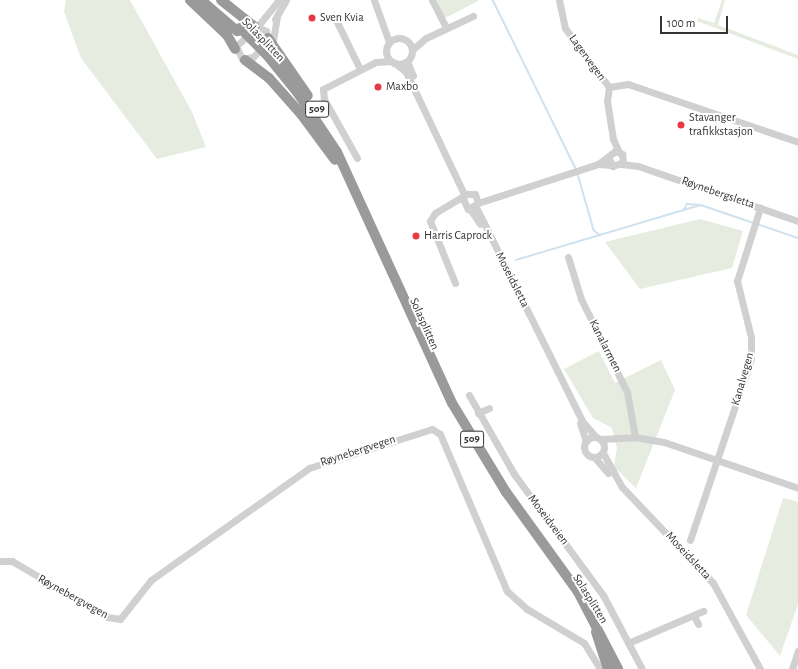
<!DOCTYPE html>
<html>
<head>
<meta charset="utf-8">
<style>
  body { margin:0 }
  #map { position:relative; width:798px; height:669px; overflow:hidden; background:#fff; font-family:"Alegreya Sans",sans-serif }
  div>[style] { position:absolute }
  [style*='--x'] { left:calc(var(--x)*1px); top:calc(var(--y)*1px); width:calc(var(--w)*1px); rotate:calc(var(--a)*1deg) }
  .green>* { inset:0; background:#e6ecdf }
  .stream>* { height:1.5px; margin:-0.75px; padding:0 0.75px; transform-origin:0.75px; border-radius:0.75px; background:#cfe2ee }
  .minor>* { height:7px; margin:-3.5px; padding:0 3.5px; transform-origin:3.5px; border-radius:3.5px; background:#d0d0d0 }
  .minor>.ring { margin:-3.5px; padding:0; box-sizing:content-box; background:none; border:7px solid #d0d0d0; border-radius:50% }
  .highway>* { height:10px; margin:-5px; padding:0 5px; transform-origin:5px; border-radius:5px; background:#9a9a9a }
  .highway-bridge>* { height:10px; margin:-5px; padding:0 5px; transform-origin:5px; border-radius:5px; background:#9a9a9a }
  .dots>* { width:11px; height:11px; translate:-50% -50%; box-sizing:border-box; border:2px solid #fff; border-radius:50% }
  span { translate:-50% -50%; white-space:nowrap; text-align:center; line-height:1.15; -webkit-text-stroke:4px #fff; paint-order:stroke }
  .shield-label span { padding:1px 3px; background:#fff; border:1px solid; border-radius:3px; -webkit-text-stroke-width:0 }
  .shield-label { font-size:11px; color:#333; font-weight:700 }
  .poi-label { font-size:12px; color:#333 }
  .left { translate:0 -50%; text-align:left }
  .street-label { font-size:12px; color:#333 }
  .scale { position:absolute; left:660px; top:16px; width:68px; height:18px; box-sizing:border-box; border:2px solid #333; border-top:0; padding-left:5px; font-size:12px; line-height:14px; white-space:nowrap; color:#333; -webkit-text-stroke:3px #fff; paint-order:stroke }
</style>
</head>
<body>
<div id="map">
  <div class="green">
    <i style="clip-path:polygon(66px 0,130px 0,192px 112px,206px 147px,157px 159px,81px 58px,64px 12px)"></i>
    <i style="clip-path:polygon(436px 0,477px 0,478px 1px,445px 18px)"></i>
    <i style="clip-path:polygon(722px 0,725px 0,718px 25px,798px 55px,798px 59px,697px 21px,698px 18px,714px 23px)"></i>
    <i style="clip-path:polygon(700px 219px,743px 231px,732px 268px,640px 289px,605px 242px)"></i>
    <i style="clip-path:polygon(599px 351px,615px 383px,661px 360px,675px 390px,636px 488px,614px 467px,617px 448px,612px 428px,593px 418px,564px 369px)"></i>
    <i style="clip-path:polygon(783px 498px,798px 502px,798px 604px,780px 656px,746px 615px)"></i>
  </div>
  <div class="stream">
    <i style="--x:493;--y:0;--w:188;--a:63.8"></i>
    <i style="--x:578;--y:174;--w:58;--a:74.1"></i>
    <i style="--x:594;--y:230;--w:8;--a:40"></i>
    <i style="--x:683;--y:211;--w:8;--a:-60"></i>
    <i style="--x:687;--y:204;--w:13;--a:4"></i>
    <i style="--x:757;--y:224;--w:43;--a:18.9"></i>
    <i style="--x:516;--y:260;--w:193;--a:-16.6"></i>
    <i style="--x:701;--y:205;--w:56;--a:18.8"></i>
  </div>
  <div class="minor">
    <i style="--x:374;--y:0;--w:45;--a:70.3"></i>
    <i style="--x:432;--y:0;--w:31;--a:63"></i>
    <i style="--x:559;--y:0;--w:29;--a:78"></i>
    <i style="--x:565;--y:28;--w:74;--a:53.3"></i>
    <i style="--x:334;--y:16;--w:59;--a:63.9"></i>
    <i style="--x:275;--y:19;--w:22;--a:-60"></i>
    <i style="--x:257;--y:27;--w:10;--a:24"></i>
    <i style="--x:266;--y:31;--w:12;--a:85"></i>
    <i style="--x:267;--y:43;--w:20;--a:135"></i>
    <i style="--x:253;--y:57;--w:11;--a:170"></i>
    <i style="--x:242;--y:59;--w:14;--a:-115"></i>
    <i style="--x:236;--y:46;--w:28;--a:-42"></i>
    <i style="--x:257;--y:27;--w:35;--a:-51"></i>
    <i class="ring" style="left:386px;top:38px;width:19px;height:19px"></i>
    <i style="--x:273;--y:41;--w:25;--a:-81"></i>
    <i style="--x:412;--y:50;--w:18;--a:-41"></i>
    <i style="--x:426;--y:38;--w:52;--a:-25.1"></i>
    <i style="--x:407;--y:61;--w:16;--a:68"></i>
    <i style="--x:395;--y:63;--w:14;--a:39"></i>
    <i style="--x:406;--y:72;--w:137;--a:64.6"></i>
    <i style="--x:609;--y:87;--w:19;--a:-9"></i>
    <i style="--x:628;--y:84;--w:180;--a:18.8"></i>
    <i style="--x:609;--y:87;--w:14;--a:98"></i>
    <i style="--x:607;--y:101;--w:38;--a:81"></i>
    <i style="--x:613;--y:139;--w:14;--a:65"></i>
    <i style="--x:357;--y:158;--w:68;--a:-119.2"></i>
    <i style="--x:324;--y:99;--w:10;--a:-96"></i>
    <i style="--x:323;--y:89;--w:59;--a:-27"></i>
    <i style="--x:376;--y:62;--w:15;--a:-4"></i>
    <i style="--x:598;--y:164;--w:21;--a:-37"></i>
    <i style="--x:615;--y:151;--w:8;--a:23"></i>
    <i style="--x:622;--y:154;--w:8;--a:83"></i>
    <i style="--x:623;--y:162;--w:11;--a:158"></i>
    <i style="--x:613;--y:166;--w:10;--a:-119"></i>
    <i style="--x:621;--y:164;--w:17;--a:7"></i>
    <i style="--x:638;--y:166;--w:169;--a:19"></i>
    <i style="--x:478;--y:203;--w:126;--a:-18"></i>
    <i style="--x:598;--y:164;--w:13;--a:4"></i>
    <i style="--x:476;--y:207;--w:239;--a:63.6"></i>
    <i style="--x:582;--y:421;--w:21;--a:49"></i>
    <i style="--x:470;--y:209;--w:18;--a:56"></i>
    <i style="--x:568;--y:257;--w:44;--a:72.8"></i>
    <i style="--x:581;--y:299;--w:104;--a:63.7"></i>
    <i style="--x:627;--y:392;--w:46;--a:79.9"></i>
    <i style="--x:455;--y:283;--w:67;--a:-112"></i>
    <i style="--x:430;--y:221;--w:9;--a:-58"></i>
    <i style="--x:435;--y:213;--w:37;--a:-31"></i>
    <i style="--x:467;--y:194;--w:8;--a:0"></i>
    <i style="--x:475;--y:194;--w:9;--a:72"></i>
    <i style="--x:478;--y:203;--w:12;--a:149"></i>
    <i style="--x:468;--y:209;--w:11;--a:-117"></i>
    <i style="--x:469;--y:395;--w:91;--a:60.3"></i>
    <i style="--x:514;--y:474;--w:150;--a:53.7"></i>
    <i style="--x:603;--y:595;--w:84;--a:62.2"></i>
    <i style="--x:478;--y:413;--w:12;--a:-24"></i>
    <i style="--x:580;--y:423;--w:19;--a:72"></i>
    <i class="ring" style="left:584px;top:437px;width:13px;height:13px"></i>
    <i style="--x:601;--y:439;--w:34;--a:-3"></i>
    <i style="--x:635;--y:437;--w:29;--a:10"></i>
    <i style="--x:664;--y:442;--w:142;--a:18.9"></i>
    <i style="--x:603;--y:453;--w:39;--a:61"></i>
    <i style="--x:622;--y:487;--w:132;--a:46.5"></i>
    <i style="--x:713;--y:583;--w:98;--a:61.3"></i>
    <i style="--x:595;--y:458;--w:20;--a:49"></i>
    <i style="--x:690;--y:540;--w:191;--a:-71.4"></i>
    <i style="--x:751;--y:359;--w:22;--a:-90"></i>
    <i style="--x:751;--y:337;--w:58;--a:-104"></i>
    <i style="--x:737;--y:281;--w:77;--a:-72.5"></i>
    <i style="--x:0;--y:561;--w:12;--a:0"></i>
    <i style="--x:12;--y:561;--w:110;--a:30.5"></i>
    <i style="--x:107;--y:617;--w:13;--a:9"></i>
    <i style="--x:120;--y:619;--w:50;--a:-51.5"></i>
    <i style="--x:151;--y:580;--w:194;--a:-35.3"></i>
    <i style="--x:309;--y:468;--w:129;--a:-17.6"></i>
    <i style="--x:432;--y:429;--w:9;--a:32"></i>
    <i style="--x:440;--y:434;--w:171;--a:66.9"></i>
    <i style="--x:507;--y:591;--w:27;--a:42"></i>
    <i style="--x:527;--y:609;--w:66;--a:30.8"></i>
    <i style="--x:584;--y:643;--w:31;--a:58"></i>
    <i style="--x:694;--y:616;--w:9;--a:63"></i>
    <i style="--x:628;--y:643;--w:82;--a:-23.1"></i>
    <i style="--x:792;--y:669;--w:19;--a:-72"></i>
  </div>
  <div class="highway">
    <i style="--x:190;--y:0;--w:51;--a:43.4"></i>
    <i style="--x:227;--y:35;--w:16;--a:60"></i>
    <i style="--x:201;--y:0;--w:48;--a:40.7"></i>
    <i style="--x:221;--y:0;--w:43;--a:38.5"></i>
    <i style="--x:268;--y:38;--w:70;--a:55.4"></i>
    <i style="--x:267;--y:55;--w:48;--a:51"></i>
    <i style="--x:297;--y:92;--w:72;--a:56.3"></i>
    <i style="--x:337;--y:152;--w:276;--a:65.4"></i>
    <i style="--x:452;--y:403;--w:104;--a:58.8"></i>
    <i style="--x:506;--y:492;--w:123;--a:54.2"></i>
    <i style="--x:578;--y:592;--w:87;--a:62.5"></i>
    <i style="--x:245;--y:60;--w:30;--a:37"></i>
    <i style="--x:269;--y:78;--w:48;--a:48.4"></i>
    <i style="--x:301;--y:114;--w:57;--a:53.5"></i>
    <i style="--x:596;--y:632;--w:39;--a:72"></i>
  </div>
  <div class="highway-bridge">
    <i style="--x:240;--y:28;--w:38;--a:45"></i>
  </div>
  <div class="dots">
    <i style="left:312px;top:18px;background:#e63946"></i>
    <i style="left:378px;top:87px;background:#e63946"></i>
    <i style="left:681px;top:125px;background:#e63946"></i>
    <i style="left:416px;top:236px;background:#e63946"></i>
  </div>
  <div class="shield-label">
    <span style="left:317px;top:109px">509</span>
    <span style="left:472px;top:439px">509</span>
  </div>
  <div class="poi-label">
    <span class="left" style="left:320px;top:18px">Sven Kvia</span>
    <span class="left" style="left:386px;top:87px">Maxbo</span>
    <span class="left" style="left:689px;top:125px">Stavanger<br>trafikkstasjon</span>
    <span class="left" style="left:424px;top:236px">Harris Caprock</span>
  </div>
  <div class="street-label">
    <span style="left:263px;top:40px;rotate:46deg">Solasplitten</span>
    <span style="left:587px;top:58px;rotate:54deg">Lagervegen</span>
    <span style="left:718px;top:193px;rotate:19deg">Røynebergsletta</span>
    <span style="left:512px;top:280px;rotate:63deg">Moseidsletta</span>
    <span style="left:424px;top:324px;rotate:66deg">Solasplitten</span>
    <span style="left:605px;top:346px;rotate:63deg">Kanalarmen</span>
    <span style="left:743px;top:379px;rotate:-74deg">Kanalvegen</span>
    <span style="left:358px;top:451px;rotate:-18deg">Røynebergvegen</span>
    <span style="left:548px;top:520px;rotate:53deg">Moseidveien</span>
    <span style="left:688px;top:556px;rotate:47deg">Moseidsletta</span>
    <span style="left:73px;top:597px;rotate:29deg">Røynebergvegen</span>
    <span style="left:590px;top:599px;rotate:58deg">Solasplitten</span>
  </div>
  <div class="scale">100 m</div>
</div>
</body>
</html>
